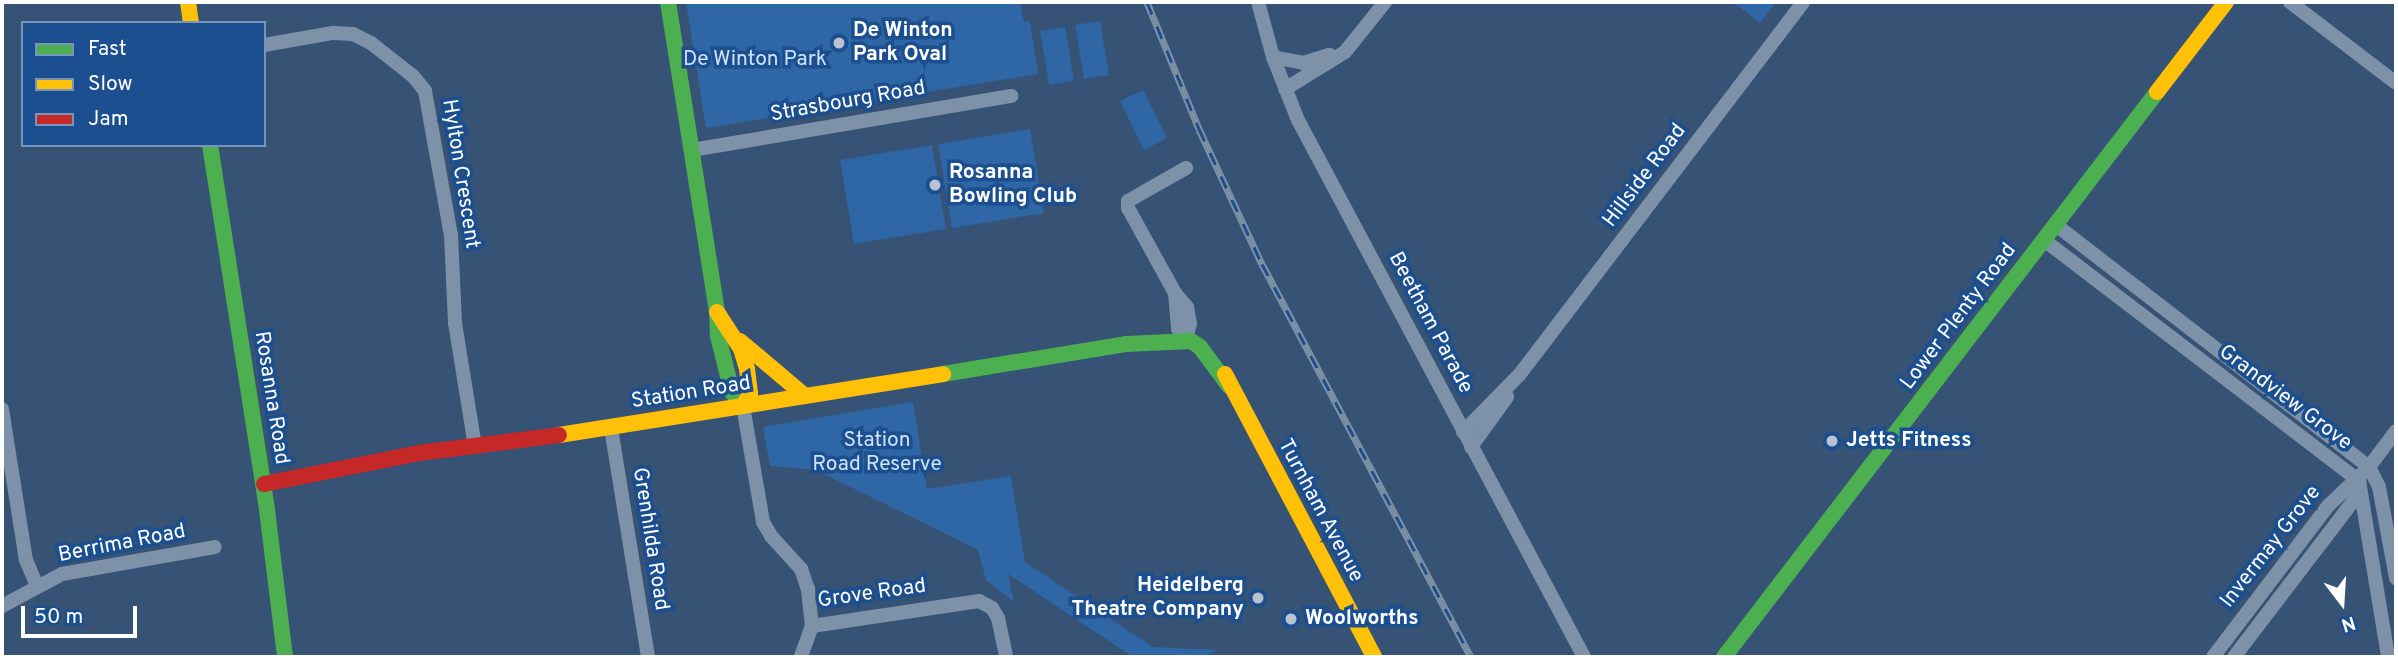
<!DOCTYPE html>
<html>
<head>
<meta charset="utf-8">
<style>
  body { margin:0 }
  #map { position:relative; width:2398px; height:659px; overflow:hidden; background:#365274; font-family:Overpass,sans-serif }
  div>[style] { position:absolute }
  [style*='--x'] { left:calc(var(--x)*1px); top:calc(var(--y)*1px); width:calc(var(--w)*1px); rotate:calc(var(--a)*1deg) }
  .green>* { inset:0; background:#2f66a5 }
  .street>* { height:14px; margin:-7px; padding:0 7px; transform-origin:7px; border-radius:7px; background:#7d92a8 }
  .fast>* { height:16px; margin:-8px; padding:0 8px; transform-origin:8px; border-radius:8px; background:#4caf50 }
  .slow>* { height:16px; margin:-8px; padding:0 8px; transform-origin:8px; border-radius:8px; background:#ffc107 }
  .jam>* { height:16px; margin:-8px; padding:0 8px; transform-origin:8px; border-radius:8px; background:#c62828 }
  .rail>* { height:7px; margin-top:-3.5px; transform-origin:0; background:repeating-linear-gradient(90deg,#1b4f8f 0 13px,#7e92a7 0 26px); box-sizing:border-box; border-block:2px solid #7e92a7 }
  .dots>* { width:19px; height:19px; translate:-50% -50%; box-sizing:border-box; border:4px solid #1b4f8f; border-radius:50% }
  span { translate:-50% -50%; white-space:nowrap; text-align:center; line-height:1.15; -webkit-text-stroke:7px #1b4f8f; paint-order:stroke }
  .poi-label { font-size:21px; color:#fff; font-weight:700 }
  .left { translate:0 -50%; text-align:left }
  .right { translate:-100% -50%; text-align:right }
  .park-label { font-size:21px; color:#cfe3fa }
  .street-label { font-size:21px; color:#fff }
  .frame { position:absolute; inset:0; border:4px solid #fff; pointer-events:none }
  .legend { position:absolute; left:21px; top:21px; width:245px; height:126px; box-sizing:border-box; background:#1b4f8f; border:2px solid #7695bc; margin:0; padding:9px 12px; list-style:none; font-size:21px; color:#fff }
  .legend li { display:flex; align-items:center; gap:14px; height:35px }
  .legend b { width:35px; border:2px solid #7695bc }
  .north { position:absolute; left:2307px; top:568px; width:70px; height:70px; -webkit-text-stroke:5px #1b4f8f; paint-order:stroke; rotate:163deg; font-size:19px; font-weight:700; line-height:28px; text-align:center; color:#fff }
  .north::after { content:''; display:block; margin:auto; width:24px; height:32px; background:#fff; clip-path:polygon(50% 0,100% 100%,50% 72%,0 100%) }
  .scale { position:absolute; left:21px; top:606px; width:116px; height:32px; box-sizing:border-box; border:4px solid #fff; border-top:0; padding-left:9px; font-size:21px; line-height:24px; white-space:nowrap; color:#fff; -webkit-text-stroke:5px #1b4f8f; paint-order:stroke }
</style>
</head>
<body>
<div id="map">
  <div class="green">
    <i style="clip-path:polygon(686px 2px,1020px 2px,1024px 22px,1030px 21px,1038px 74px,706px 128px)"></i>
    <i style="clip-path:polygon(1733px 2px,1776px 2px,1760px 23px)"></i>
    <i style="clip-path:polygon(1100px 21px,1109px 75px,1084px 79px,1075px 25px)"></i>
    <i style="clip-path:polygon(1065px 27px,1074px 81px,1049px 85px,1040px 31px)"></i>
    <i style="clip-path:polygon(1143px 90px,1167px 138px,1144px 150px,1120px 101px)"></i>
    <i style="clip-path:polygon(1030px 129px,1044px 213px,952px 228px,938px 144px)"></i>
    <i style="clip-path:polygon(932px 145px,946px 229px,854px 244px,840px 160px)"></i>
    <i style="clip-path:polygon(913px 402px,927px 489px,1011px 476px,1025px 562px,1153px 647px,1217px 650px,1204px 657px,1133px 657px,1008px 574px,1014px 602px,986px 580px,978px 550px,816px 470px,770px 466px,763px 427px)"></i>
  </div>
  <div class="street">
    <i style="--x:1258;--y:2;--w:57;--a:74.7"></i>
    <i style="--x:1273;--y:57;--w:68;--a:68.4"></i>
    <i style="--x:1298;--y:120;--w:608;--a:61.96"></i>
    <i style="--x:2290;--y:2;--w:133;--a:37.4"></i>
    <i style="--x:264;--y:45;--w:70;--a:-9.9"></i>
    <i style="--x:333;--y:33;--w:20;--a:3"></i>
    <i style="--x:353;--y:34;--w:20;--a:27"></i>
    <i style="--x:371;--y:43;--w:53;--a:38.2"></i>
    <i style="--x:413;--y:76;--w:19;--a:51"></i>
    <i style="--x:425;--y:91;--w:146;--a:79.8"></i>
    <i style="--x:451;--y:235;--w:88;--a:87.4"></i>
    <i style="--x:455;--y:323;--w:125;--a:80.8"></i>
    <i style="--x:1273;--y:57;--w:31;--a:11"></i>
    <i style="--x:1303;--y:63;--w:28;--a:-17"></i>
    <i style="--x:1285;--y:89;--w:70;--a:-31.7"></i>
    <i style="--x:1345;--y:52;--w:64;--a:-51.3"></i>
    <i style="--x:692;--y:150;--w:324;--a:-9.6"></i>
    <i style="--x:2056;--y:225;--w:396;--a:37.7"></i>
    <i style="--x:2369;--y:467;--w:22;--a:63"></i>
    <i style="--x:2379;--y:487;--w:93;--a:79.4"></i>
    <i style="--x:2044;--y:240;--w:397;--a:37.4"></i>
    <i style="--x:2359;--y:481;--w:178;--a:80.6"></i>
    <i style="--x:1175;--y:293;--w:36;--a:85"></i>
    <i style="--x:1178;--y:329;--w:9;--a:41"></i>
    <i style="--x:1185;--y:341;--w:18;--a:-74"></i>
    <i style="--x:1190;--y:324;--w:17;--a:-100"></i>
    <i style="--x:1187;--y:307;--w:18;--a:-131"></i>
    <i style="--x:1175;--y:293;--w:97;--a:-118.9"></i>
    <i style="--x:1128;--y:208;--w:7;--a:-90"></i>
    <i style="--x:1128;--y:201;--w:67;--a:-29.6"></i>
    <i style="--x:743;--y:406;--w:118;--a:80.2"></i>
    <i style="--x:763;--y:522;--w:16;--a:60"></i>
    <i style="--x:771;--y:536;--w:45;--a:47.7"></i>
    <i style="--x:801;--y:569;--w:21;--a:71"></i>
    <i style="--x:808;--y:589;--w:37;--a:84"></i>
    <i style="--x:812;--y:626;--w:33;--a:110"></i>
    <i style="--x:2;--y:409;--w:153;--a:81"></i>
    <i style="--x:26;--y:560;--w:28;--a:67"></i>
    <i style="--x:611;--y:428;--w:232;--a:80.8"></i>
    <i style="--x:1463;--y:432;--w:81;--a:-45.5"></i>
    <i style="--x:1520;--y:374;--w:467;--a:-52.7"></i>
    <i style="--x:1471;--y:447;--w:62;--a:-54.2"></i>
    <i style="--x:2;--y:606;--w:68;--a:-28.1"></i>
    <i style="--x:62;--y:574;--w:155;--a:-10"></i>
    <i style="--x:812;--y:626;--w:169;--a:-8.5"></i>
    <i style="--x:979;--y:601;--w:15;--a:28"></i>
    <i style="--x:992;--y:608;--w:12;--a:59"></i>
    <i style="--x:998;--y:618;--w:40;--a:78"></i>
    <i style="--x:2213;--y:657;--w:191;--a:-52.7"></i>
    <i style="--x:2329;--y:505;--w:55;--a:-43.5"></i>
    <i style="--x:2369;--y:467;--w:45;--a:-53.1"></i>
    <i style="--x:2234;--y:657;--w:199;--a:-52.6"></i>
    <i style="--x:2355;--y:499;--w:13;--a:-67"></i>
  </div>
  <div class="fast">
    <i style="--x:668;--y:2;--w:313;--a:81"></i>
    <i style="--x:717;--y:311;--w:25;--a:88"></i>
    <i style="--x:718;--y:336;--w:58;--a:76"></i>
    <i style="--x:732;--y:392;--w:18;--a:52"></i>
    <i style="--x:210;--y:145;--w:369;--a:81.1"></i>
    <i style="--x:267;--y:510;--w:148;--a:83"></i>
    <i style="--x:943;--y:374;--w:185;--a:-9.3"></i>
    <i style="--x:1126;--y:344;--w:65;--a:-2.6"></i>
    <i style="--x:1191;--y:341;--w:11;--a:34"></i>
    <i style="--x:1200;--y:347;--w:49;--a:53.4"></i>
    <i style="--x:1724;--y:657;--w:712;--a:-52.53"></i>
  </div>
  <div class="slow">
    <i style="--x:188;--y:2;--w:21;--a:82"></i>
    <i style="--x:2157;--y:92;--w:113;--a:-52.5"></i>
    <i style="--x:717;--y:312;--w:44;--a:57"></i>
    <i style="--x:741;--y:349;--w:21;--a:73"></i>
    <i style="--x:747;--y:369;--w:25;--a:83"></i>
    <i style="--x:750;--y:394;--w:14;--a:120"></i>
    <i style="--x:740;--y:341;--w:85;--a:40.2"></i>
    <i style="--x:1225;--y:374;--w:320;--a:62.2"></i>
    <i style="--x:559;--y:435;--w:389;--a:-9"></i>
  </div>
  <div class="jam">
    <i style="--x:264;--y:484;--w:158;--a:-11.3"></i>
    <i style="--x:419;--y:453;--w:141;--a:-7.3"></i>
  </div>
  <div class="rail">
    <i style="--x:1147;--y:2;--w:137;--a:67.7"></i>
    <i style="--x:1199;--y:129;--w:149;--a:65"></i>
    <i style="--x:1262;--y:264;--w:445;--a:62"></i>
  </div>
  <div class="dots">
    <i style="left:839px;top:43px;background:#b9c2ce"></i>
    <i style="left:935px;top:185px;background:#b9c2ce"></i>
    <i style="left:1832px;top:441px;background:#b9c2ce"></i>
    <i style="left:1258px;top:598px;background:#b9c2ce"></i>
    <i style="left:1291px;top:619px;background:#b9c2ce"></i>
  </div>
  <div class="poi-label">
    <span class="left" style="left:853px;top:43px">De Winton<br>Park Oval</span>
    <span class="left" style="left:949px;top:185px">Rosanna<br>Bowling Club</span>
    <span class="left" style="left:1846px;top:441px">Jetts Fitness</span>
    <span class="right" style="left:1244px;top:598px">Heidelberg<br>Theatre Company</span>
    <span class="left" style="left:1305px;top:619px">Woolworths</span>
  </div>
  <div class="park-label">
    <span style="left:755px;top:60px">De Winton Park</span>
    <span style="left:877px;top:453px">Station<br>Road Reserve</span>
  </div>
  <div class="street-label">
    <span style="left:848px;top:102px;rotate:-10deg">Strasbourg Road</span>
    <span style="left:460px;top:174px;rotate:81deg">Hylton Crescent</span>
    <span style="left:1645px;top:176px;rotate:-53deg">Hillside Road</span>
    <span style="left:1959px;top:317px;rotate:-53deg">Lower Plenty Road</span>
    <span style="left:1430px;top:323px;rotate:62deg">Beetham Parade</span>
    <span style="left:691px;top:393px;rotate:-9deg">Station Road</span>
    <span style="left:271px;top:398px;rotate:81deg">Rosanna Road</span>
    <span style="left:2285px;top:398px;rotate:37deg">Grandview Grove</span>
    <span style="left:1320px;top:511px;rotate:62deg">Turnham Avenue</span>
    <span style="left:650px;top:539px;rotate:81deg">Grenhilda Road</span>
    <span style="left:122px;top:544px;rotate:-11deg">Berrima Road</span>
    <span style="left:2271px;top:547px;rotate:-52deg">Invermay Grove</span>
    <span style="left:872px;top:594px;rotate:-8deg">Grove Road</span>
  </div>
  <div class="frame"></div>
  <ul class="legend">
  <li><b style="height:9px;background:#4caf50"></b>Fast</li>
  <li><b style="height:9px;background:#ffc107"></b>Slow</li>
  <li><b style="height:9px;background:#c62828"></b>Jam</li>
  </ul>
  <div class="north">N</div>
  <div class="scale">50 m</div>
</div>
</body>
</html>
